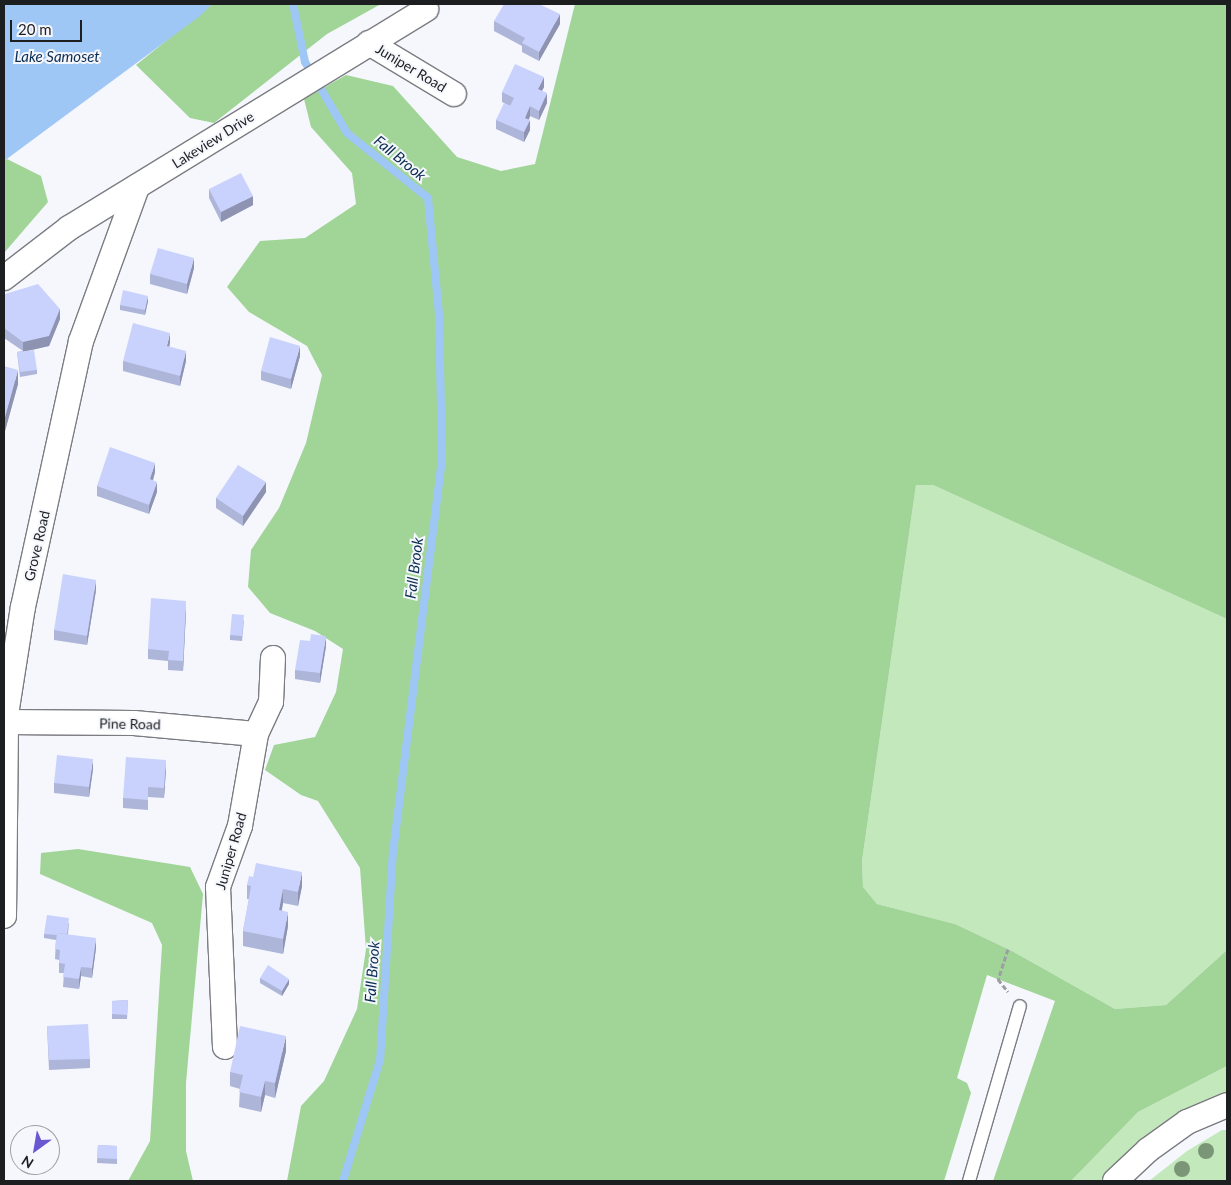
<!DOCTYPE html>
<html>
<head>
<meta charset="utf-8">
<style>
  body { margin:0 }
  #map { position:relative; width:1231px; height:1185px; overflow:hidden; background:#f5f7fd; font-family:Lato,sans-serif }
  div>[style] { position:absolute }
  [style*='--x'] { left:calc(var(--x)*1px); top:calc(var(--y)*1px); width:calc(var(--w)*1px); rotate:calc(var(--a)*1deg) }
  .green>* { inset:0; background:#c3e8bb }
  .forest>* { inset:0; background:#a1d497 }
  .water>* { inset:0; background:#9fc7f6 }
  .stream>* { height:8px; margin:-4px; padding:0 4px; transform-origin:4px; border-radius:4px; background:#9fc7f6 }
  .path>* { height:3px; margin-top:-1.5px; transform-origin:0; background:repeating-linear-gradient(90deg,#9c9ea2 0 5px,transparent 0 7.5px) }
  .roads { filter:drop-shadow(1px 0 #7a7c81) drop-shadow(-1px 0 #7a7c81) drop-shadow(0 1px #7a7c81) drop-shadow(0 -1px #7a7c81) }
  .lane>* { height:12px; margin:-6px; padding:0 6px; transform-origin:6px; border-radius:6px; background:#fff }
  .street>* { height:24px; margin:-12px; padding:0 12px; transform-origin:12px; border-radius:12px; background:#fff }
  .trees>* { width:16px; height:16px; margin:-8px; border-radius:50%; background:#7a9677 }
  .wall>* { inset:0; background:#adb5d9 }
  .shaded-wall>* { inset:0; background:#8d93b0 }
  .building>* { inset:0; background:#c9d2fc }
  span { translate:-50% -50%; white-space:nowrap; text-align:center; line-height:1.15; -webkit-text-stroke:4px #f5f7fd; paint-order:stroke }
  .street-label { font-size:14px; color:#1d1e20 }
  .water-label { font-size:15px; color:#092c51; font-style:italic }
  .frame { position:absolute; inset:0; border:5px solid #1d1e20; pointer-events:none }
  .north { position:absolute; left:10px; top:1125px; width:50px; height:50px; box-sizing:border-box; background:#f5f7fd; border:1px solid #9fa0a5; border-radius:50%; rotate:212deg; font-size:14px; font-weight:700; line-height:20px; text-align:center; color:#1d1e20 }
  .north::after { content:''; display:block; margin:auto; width:18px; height:22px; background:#6857d1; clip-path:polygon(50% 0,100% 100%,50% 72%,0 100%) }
  .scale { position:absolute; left:10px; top:20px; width:72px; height:22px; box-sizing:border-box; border:2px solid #1d1e20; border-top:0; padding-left:6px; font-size:15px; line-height:18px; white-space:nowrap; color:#1d1e20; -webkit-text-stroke:4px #f5f7fd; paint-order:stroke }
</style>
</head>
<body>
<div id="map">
  <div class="green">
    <i style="clip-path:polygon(916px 485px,933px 485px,1227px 619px,1227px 950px,1166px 1005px,1115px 1009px,1012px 951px,955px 924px,877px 904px,863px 887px,862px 861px)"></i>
    <i style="clip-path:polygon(1227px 1066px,1227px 1092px,1158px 1127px,1132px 1149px,1100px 1181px,1071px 1181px,1138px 1112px)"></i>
    <i style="clip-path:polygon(1222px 1130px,1227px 1130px,1227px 1181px,1149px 1181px,1187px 1151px)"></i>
  </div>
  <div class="forest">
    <i style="clip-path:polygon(212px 4px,381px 4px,327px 34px,214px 123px,190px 118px,136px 65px)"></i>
    <i style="clip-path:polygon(575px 4px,1227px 4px,1227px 619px,933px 485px,916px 485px,862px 861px,863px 887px,877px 904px,955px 924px,1012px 951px,1115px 1009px,1166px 1005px,1227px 950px,1227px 1066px,1138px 1112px,1071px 1181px,993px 1181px,1055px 1001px,987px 975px,957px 1078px,967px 1083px,971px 1093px,944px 1181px,287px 1181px,301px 1106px,324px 1081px,357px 1009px,366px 949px,360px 868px,318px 801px,301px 795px,265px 770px,274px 745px,315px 737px,336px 692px,343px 649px,315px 631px,270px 613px,248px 587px,251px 550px,279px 508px,306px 443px,322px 375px,307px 346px,249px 312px,227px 287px,260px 241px,305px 238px,356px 204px,352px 173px,311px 127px,304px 99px,346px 75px,393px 86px,457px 157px,501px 171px,535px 164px)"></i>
    <i style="clip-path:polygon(7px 159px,41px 176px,48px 202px,4px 253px,4px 161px)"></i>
    <i style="clip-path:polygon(78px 849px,190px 867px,203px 894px,186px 1083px,186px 1151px,193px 1181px,128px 1181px,150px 1141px,162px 945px,152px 923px,40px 874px,41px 853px)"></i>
  </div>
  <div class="water">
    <i style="clip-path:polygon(4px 4px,212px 4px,200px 16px,4px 161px)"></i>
  </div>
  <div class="stream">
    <i style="--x:293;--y:4;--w:59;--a:78.3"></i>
    <i style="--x:305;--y:62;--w:82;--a:59.4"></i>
    <i style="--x:347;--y:133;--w:104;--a:38.7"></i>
    <i style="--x:428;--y:198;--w:118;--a:84.6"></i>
    <i style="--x:439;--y:315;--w:144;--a:88.8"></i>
    <i style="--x:442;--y:459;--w:394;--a:97.1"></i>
    <i style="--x:393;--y:850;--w:210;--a:93.5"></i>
    <i style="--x:380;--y:1060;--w:127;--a:107"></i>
  </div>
  <div class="path">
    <i style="--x:1008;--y:949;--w:32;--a:108"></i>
    <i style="--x:998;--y:979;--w:16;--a:52"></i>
  </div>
  <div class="roads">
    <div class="lane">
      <i style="--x:969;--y:1181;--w:182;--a:-73.8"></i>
    </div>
    <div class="street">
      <i style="--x:369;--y:43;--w:99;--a:31"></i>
      <i style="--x:4;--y:278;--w:82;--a:-37.6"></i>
      <i style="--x:69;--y:228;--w:419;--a:-31.5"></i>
      <i style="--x:4;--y:722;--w:130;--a:0.4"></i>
      <i style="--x:134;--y:723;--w:122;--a:5.2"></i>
      <i style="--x:4;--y:916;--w:201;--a:-89.4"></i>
      <i style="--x:6;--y:715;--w:109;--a:-81.1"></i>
      <i style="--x:23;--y:607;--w:272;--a:-77.7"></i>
      <i style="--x:81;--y:341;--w:164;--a:-70"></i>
      <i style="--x:225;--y:1047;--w:160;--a:-92.5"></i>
      <i style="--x:218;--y:887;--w:65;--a:-70.2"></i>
      <i style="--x:240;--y:826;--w:93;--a:-80.1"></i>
      <i style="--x:256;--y:734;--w:35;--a:-65"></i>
      <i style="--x:271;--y:702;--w:44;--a:-87.4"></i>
      <i style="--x:1115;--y:1181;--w:45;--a:-43.2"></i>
      <i style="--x:1148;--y:1150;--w:48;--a:-35.7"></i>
      <i style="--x:1187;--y:1122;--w:43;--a:-23"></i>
    </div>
  </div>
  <div class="trees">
    <i style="left:1206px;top:1151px"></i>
    <i style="left:1182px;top:1169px"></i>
  </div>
  <div class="wall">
    <i style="clip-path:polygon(494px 21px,560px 24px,539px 61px,522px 52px,522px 46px,494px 31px)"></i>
    <i style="clip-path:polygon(544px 87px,542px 91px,547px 103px,539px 120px,530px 116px,529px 120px,530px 130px,524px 142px,496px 129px,496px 120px,510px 106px,502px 102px,502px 92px)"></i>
    <i style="clip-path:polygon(209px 189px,253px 205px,221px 222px,209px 198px)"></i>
    <i style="clip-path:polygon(194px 268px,187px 294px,150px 284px,150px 274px)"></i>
    <i style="clip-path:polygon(4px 299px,60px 319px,49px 346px,26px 351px,37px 370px,37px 374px,20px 377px,17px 352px,23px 351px,4px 338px)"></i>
    <i style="clip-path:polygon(148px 301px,145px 315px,120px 310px,120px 305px)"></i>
    <i style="clip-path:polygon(170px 343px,169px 347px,186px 361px,180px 386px,123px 371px,123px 361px)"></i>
    <i style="clip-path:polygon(300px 356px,291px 389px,261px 380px,261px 371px)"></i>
    <i style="clip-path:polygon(4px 366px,18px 384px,5px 431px,4px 431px)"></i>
    <i style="clip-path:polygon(155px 472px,153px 481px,157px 492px,149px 514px,97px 496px,97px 486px)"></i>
    <i style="clip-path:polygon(266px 492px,243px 526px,216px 508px,216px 498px)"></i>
    <i style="clip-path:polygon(96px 590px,87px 645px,54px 640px,54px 630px)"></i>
    <i style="clip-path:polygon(186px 611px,183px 671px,168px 670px,168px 661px,148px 659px,148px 649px)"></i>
    <i style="clip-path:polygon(244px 620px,242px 641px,230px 640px,230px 635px)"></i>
    <i style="clip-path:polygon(326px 646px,320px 683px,295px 679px,295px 670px)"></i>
    <i style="clip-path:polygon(93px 769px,89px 797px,54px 793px,54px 783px)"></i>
    <i style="clip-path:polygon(166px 769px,164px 798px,148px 797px,148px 810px,123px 808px,123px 798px)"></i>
    <i style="clip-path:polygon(247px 885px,302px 886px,298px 906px,283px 903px,282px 910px,288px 926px,283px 954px,243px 946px,243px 931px,249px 899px,247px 899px)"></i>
    <i style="clip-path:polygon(69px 923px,68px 935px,96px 948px,92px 978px,81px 976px,79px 989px,63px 987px,64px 973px,59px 973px,59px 960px,55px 959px,56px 940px,44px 938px,44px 934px)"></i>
    <i style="clip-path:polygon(260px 978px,289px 984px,282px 996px,260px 983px)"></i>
    <i style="clip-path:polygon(128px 1000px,127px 1019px,112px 1019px,112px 1001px)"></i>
    <i style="clip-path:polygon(47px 1026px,90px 1059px,90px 1068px,49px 1070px)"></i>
    <i style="clip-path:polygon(286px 1051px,275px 1098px,265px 1095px,261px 1112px,239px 1107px,240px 1089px,230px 1086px,230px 1072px)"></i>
    <i style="clip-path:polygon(98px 1145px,117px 1146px,117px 1164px,97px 1163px)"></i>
  </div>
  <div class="shaded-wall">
    <i style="clip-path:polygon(560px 14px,560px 24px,539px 61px,539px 52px)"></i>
    <i style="clip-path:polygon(544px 77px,544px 87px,538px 98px,538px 89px)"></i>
    <i style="clip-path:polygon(547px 93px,547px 103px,539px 120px,539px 111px)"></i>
    <i style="clip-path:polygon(530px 106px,530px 116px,525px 128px,525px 118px)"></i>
    <i style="clip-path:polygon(530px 120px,530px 130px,524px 142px,524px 132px)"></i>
    <i style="clip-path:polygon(253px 196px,253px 205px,221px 222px,221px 212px)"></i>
    <i style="clip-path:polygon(194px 258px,194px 268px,187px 294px,187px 284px)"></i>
    <i style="clip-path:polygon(148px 296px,148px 301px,145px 315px,145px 310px)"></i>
    <i style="clip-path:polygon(60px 309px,60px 319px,49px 346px,23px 352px,23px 342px)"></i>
    <i style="clip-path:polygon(170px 333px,170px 343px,167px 356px,167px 346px)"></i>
    <i style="clip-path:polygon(300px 346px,300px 356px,291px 389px,291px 379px)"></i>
    <i style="clip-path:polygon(186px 351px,186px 361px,180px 386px,180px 376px)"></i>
    <i style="clip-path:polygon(18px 370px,18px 384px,5px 431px,5px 417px)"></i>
    <i style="clip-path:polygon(155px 463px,155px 472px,150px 489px,150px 479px)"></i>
    <i style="clip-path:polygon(157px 482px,157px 492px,149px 514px,149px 505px)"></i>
    <i style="clip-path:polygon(266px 482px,266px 492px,243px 526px,243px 516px)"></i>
    <i style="clip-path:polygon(96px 580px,96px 590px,87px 645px,87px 636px)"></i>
    <i style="clip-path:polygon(186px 601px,186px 611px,183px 671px,183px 661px)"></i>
    <i style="clip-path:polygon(326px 636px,326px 646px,320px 683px,320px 673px)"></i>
    <i style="clip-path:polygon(93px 759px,93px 769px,89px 797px,89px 787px)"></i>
    <i style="clip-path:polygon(166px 760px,166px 769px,164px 798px,164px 788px)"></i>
    <i style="clip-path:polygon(302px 872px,302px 886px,298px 906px,298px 892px)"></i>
    <i style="clip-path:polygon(283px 889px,283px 903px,279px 924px,279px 910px)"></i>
    <i style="clip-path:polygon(288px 912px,288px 926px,283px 954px,283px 939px)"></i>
    <i style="clip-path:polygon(96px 938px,96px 948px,92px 978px,92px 968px)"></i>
    <i style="clip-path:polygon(81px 967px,81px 976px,79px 989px,79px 979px)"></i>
    <i style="clip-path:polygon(289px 979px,289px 984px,282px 996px,282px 991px)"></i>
    <i style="clip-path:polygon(286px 1036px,286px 1051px,275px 1098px,275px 1083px)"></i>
    <i style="clip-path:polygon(265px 1081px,265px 1095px,261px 1112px,261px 1097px)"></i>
  </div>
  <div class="building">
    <i style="clip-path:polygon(504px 4px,539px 4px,560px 14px,539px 52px,522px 43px,525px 38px,494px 21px)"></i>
    <i style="clip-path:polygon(515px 64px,544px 77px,538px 89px,547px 93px,539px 111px,530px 106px,525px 118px,530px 120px,524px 132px,496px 120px,504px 103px,510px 106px,514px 98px,502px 92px)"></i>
    <i style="clip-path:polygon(241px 173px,253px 196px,221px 212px,209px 189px)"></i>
    <i style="clip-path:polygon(158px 248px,194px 258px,187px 284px,150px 274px)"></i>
    <i style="clip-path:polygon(38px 284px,60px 309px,49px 336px,23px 342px,4px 328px,4px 299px,5px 294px)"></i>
    <i style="clip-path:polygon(123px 290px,148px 296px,145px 310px,120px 305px)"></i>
    <i style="clip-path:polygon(133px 323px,170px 333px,167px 346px,186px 351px,180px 376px,123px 361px)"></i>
    <i style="clip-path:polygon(270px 337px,300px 346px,291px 379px,261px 371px)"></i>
    <i style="clip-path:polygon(34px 350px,37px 370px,20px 372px,17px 352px)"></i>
    <i style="clip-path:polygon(4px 366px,18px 370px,5px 417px,4px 416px)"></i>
    <i style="clip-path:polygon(110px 447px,155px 463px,150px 479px,157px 482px,149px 505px,97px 486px)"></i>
    <i style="clip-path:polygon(238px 465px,266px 482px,243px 516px,216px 498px)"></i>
    <i style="clip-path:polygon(63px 574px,96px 580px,87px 636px,54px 630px)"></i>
    <i style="clip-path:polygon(151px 598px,186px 601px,183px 661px,168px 660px,169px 651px,148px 649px)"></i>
    <i style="clip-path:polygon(232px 614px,244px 615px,242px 636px,230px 635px)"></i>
    <i style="clip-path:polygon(311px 634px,326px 636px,320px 673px,295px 670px,300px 640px,310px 641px)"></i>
    <i style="clip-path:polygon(57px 755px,93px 759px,89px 787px,54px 783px)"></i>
    <i style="clip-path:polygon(126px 757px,166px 760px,164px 788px,148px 787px,148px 800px,123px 798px)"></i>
    <i style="clip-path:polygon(256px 863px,302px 872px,298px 892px,283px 889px,279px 910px,288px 912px,283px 939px,243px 931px,251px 886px,247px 885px,249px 876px,253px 877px)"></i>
    <i style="clip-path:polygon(47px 915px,69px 918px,67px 934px,57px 933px,57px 935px,44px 934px)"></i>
    <i style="clip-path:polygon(57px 933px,96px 938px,92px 968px,81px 967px,79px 979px,63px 977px,65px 964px,59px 963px,60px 950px,55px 949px)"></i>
    <i style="clip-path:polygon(268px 965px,289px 979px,282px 991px,260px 978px)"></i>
    <i style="clip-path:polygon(128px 1000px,127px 1015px,112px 1014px,112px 1001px)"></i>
    <i style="clip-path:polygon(88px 1024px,90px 1059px,49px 1060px,47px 1026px)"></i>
    <i style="clip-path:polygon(240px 1026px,286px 1036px,275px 1083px,265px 1081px,261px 1097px,239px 1092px,243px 1075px,230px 1072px)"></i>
    <i style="clip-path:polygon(98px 1145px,117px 1146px,117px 1159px,97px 1158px)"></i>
  </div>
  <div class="street-label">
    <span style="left:411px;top:68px;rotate:31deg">Juniper Road</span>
    <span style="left:213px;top:140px;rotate:-32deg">Lakeview Drive</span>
    <span style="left:37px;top:546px;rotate:-77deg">Grove Road</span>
    <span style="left:130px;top:724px;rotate:1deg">Pine Road</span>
    <span style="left:231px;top:851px;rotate:-74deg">Juniper Road</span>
  </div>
  <div class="water-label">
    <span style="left:57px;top:57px">Lake Samoset</span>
    <span style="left:400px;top:158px;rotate:39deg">Fall Brook</span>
    <span style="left:414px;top:568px;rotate:-83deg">Fall Brook</span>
    <span style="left:372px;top:972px;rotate:-86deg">Fall Brook</span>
  </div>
  <div class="frame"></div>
  <div class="north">N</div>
  <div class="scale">20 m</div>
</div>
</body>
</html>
